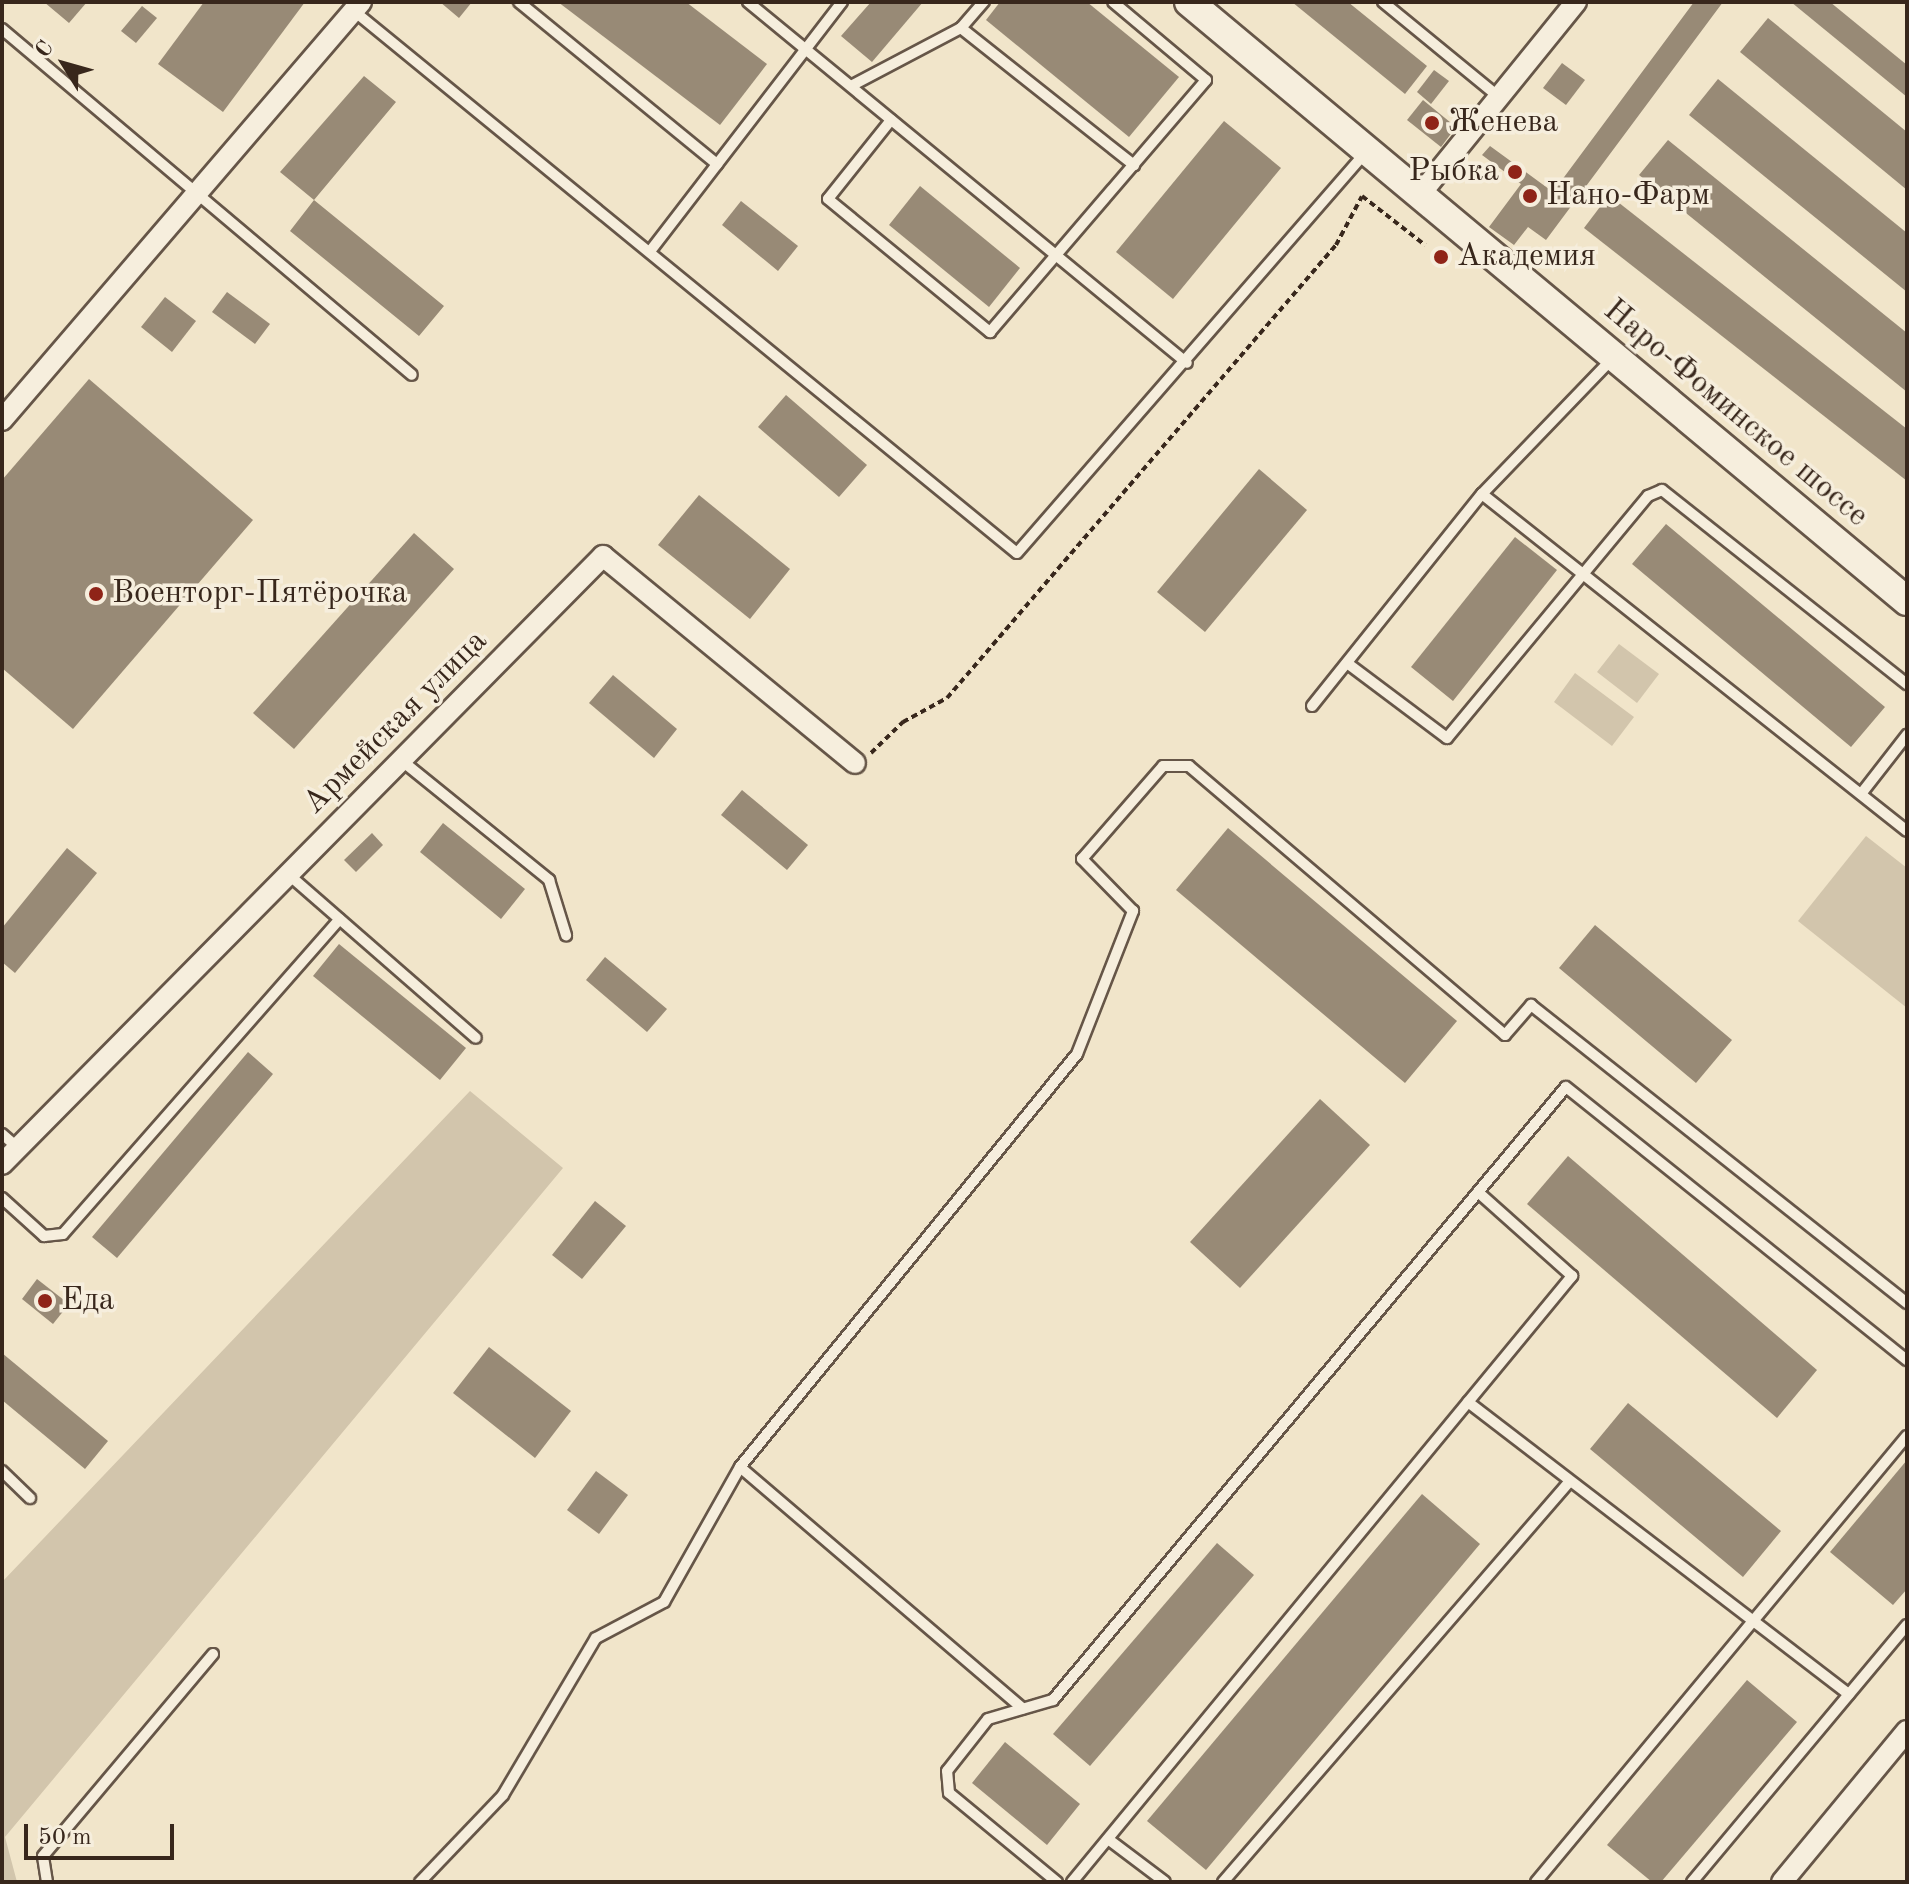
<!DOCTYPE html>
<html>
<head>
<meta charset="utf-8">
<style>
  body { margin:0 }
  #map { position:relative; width:1909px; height:1884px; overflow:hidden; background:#f1e5ca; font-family:"Old Standard TT",serif }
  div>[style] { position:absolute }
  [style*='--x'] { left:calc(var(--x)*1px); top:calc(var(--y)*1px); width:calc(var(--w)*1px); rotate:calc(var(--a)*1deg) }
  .green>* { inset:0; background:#d2c5ac }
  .building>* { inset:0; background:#988a76 }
  .path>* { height:4px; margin-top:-2px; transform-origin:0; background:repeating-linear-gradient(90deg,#38271c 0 6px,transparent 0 10px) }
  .roads { filter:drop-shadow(2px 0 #665648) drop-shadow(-2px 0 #665648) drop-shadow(0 2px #665648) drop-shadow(0 -2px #665648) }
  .lane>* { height:10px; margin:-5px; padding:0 5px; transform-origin:5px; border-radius:5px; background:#f6eedd }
  .street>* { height:20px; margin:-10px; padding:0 10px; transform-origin:10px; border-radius:10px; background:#f6eedd }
  .secondary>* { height:28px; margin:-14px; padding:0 14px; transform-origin:14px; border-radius:14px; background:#f6eedd }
  .dots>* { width:22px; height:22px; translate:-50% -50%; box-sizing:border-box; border:4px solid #f6eedd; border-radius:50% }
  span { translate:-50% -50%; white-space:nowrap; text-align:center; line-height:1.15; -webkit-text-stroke:7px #f6eedd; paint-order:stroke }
  .poi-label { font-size:32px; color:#38271c }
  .left { translate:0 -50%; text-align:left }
  .right { translate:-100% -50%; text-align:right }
  .street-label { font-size:32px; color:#38271c }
  .frame { position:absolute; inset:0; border:4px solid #38271c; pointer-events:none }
  .north { position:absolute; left:24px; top:24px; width:80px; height:80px; -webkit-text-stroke:6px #f6eedd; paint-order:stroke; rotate:307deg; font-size:22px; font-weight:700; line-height:32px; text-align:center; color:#38271c }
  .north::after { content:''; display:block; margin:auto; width:28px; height:36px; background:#38271c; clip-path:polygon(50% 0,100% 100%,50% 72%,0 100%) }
  .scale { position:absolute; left:24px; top:1824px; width:150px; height:36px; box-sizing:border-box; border:4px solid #38271c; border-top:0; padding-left:10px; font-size:24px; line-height:28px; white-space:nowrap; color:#38271c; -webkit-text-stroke:6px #f6eedd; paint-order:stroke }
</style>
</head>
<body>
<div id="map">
  <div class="green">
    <i style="clip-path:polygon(1619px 644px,1659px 674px,1637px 703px,1597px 672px)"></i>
    <i style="clip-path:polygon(1575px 673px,1634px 717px,1612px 746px,1554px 702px)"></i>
    <i style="clip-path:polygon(1866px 836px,1907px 868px,1907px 1008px,1798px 921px)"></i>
    <i style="clip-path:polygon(470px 1091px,563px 1168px,5px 1837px,17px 1882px,2px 1882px,2px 1582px)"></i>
  </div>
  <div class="building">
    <i style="clip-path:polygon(44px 2px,87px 2px,69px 23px)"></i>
    <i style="clip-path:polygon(204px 2px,305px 2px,223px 112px,158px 64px)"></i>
    <i style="clip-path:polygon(440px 2px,472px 2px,459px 18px)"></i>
    <i style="clip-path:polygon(558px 2px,686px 2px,767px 64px,720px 125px)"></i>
    <i style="clip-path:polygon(871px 2px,923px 2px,872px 62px,841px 36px)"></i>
    <i style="clip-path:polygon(1000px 2px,1087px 2px,1179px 77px,1129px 137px,986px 20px)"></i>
    <i style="clip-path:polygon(1292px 2px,1348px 2px,1427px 66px,1405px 94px)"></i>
    <i style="clip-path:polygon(1694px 2px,1723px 2px,1546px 240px,1528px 227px,1514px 245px,1489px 227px,1521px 184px,1482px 155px,1490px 146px,1553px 192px)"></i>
    <i style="clip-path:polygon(1791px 2px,1830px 2px,1907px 65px,1907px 97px)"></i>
    <i style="clip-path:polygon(142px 6px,157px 18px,136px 43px,121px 31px)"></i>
    <i style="clip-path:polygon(1768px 18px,1907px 132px,1907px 190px,1740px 52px)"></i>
    <i style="clip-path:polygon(1562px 63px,1585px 80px,1566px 105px,1543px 88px)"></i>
    <i style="clip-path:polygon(1434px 70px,1449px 81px,1431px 104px,1417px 92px)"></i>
    <i style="clip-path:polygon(364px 76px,396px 102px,314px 200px,444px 306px,419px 336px,290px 231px,314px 200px,280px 172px)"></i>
    <i style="clip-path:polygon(1718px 79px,1907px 233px,1907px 292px,1689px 115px)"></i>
    <i style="clip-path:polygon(1423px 100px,1456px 127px,1441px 147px,1407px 120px)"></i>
    <i style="clip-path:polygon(1224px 121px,1281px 168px,1173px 299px,1116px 252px)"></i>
    <i style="clip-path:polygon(1668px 140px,1907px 333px,1907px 392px,1639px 175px)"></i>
    <i style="clip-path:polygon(920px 186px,1020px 268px,989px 307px,889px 225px)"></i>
    <i style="clip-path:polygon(1609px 195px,1907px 429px,1907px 481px,1584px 228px)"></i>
    <i style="clip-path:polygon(741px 201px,798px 246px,778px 271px,722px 225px)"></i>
    <i style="clip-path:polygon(227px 292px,270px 324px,255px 344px,212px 312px)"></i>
    <i style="clip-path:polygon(165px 297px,196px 321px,172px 352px,141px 327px)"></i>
    <i style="clip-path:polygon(89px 379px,253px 520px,73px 729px,2px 668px,2px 480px)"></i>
    <i style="clip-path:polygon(786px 395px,867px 465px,839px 497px,758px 427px)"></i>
    <i style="clip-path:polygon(1259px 469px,1307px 510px,1205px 632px,1157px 592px)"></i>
    <i style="clip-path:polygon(699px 495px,790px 569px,750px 619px,658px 545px)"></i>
    <i style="clip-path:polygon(1666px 524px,1885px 707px,1851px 747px,1632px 564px)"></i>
    <i style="clip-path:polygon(414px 533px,454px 569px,294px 749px,253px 713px)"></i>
    <i style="clip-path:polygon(1515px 537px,1557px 570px,1453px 701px,1411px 667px)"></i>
    <i style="clip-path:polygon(613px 675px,677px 729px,654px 758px,589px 703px)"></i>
    <i style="clip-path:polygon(742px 790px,808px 845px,787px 870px,721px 815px)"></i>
    <i style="clip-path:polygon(443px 823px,525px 889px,501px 919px,420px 852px)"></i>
    <i style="clip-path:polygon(1228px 828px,1457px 1021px,1405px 1083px,1176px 890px)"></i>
    <i style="clip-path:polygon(372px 833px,383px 845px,356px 872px,344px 860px)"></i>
    <i style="clip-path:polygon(67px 848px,97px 873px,15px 973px,2px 962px,2px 928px)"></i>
    <i style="clip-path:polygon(1595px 925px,1732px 1040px,1696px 1083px,1559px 968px)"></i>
    <i style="clip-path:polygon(339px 944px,466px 1048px,440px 1080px,313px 976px)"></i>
    <i style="clip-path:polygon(605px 957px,667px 1009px,647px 1032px,586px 980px)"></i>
    <i style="clip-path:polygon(248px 1052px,273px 1074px,117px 1258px,92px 1237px)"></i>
    <i style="clip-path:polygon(1320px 1099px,1370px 1145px,1240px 1288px,1190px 1242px)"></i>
    <i style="clip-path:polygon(1568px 1156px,1817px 1370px,1777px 1418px,1527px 1204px)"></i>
    <i style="clip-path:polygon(595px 1201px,626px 1226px,582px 1279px,552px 1255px)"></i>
    <i style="clip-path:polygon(37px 1279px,69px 1304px,53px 1324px,22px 1299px)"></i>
    <i style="clip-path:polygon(489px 1347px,571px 1411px,535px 1458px,453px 1393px)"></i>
    <i style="clip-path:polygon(2px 1353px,108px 1441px,85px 1469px,2px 1400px)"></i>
    <i style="clip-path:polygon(1628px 1403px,1781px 1531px,1743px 1577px,1590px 1449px)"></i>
    <i style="clip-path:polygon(1907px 1460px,1907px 1589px,1893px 1605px,1830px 1552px)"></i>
    <i style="clip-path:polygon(596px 1471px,628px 1495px,599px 1534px,567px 1510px)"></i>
    <i style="clip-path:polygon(1422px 1494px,1480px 1544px,1206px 1870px,1147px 1821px)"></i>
    <i style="clip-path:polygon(1217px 1543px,1254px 1575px,1090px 1766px,1053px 1734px)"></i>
    <i style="clip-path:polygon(1747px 1680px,1797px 1722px,1661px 1882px,1652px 1882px,1607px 1845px)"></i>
    <i style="clip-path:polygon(1005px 1742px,1080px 1804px,1047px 1845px,972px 1783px)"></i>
  </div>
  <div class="path">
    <i style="--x:871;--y:753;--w:45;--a:-44.1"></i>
    <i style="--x:903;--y:722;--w:50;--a:-28.6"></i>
    <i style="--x:947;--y:698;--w:597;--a:-49.35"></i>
    <i style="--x:1336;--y:245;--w:55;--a:-62"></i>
    <i style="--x:1362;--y:196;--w:80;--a:37.9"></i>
  </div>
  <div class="roads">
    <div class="lane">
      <i style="--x:519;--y:2;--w:256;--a:39.3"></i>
      <i style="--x:748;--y:2;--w:568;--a:39.43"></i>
      <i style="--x:1383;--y:2;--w:150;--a:39.3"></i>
      <i style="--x:354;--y:11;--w:856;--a:39.27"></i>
      <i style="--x:1017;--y:553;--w:532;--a:-48.97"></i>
      <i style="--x:961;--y:28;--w:221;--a:38.4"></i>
      <i style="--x:2;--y:29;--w:536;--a:40.16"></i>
      <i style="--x:851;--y:86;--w:124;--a:-27.8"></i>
      <i style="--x:961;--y:28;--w:35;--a:-49"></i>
      <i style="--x:891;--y:120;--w:101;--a:128.6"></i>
      <i style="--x:828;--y:199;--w:210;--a:39.4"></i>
      <i style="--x:990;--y:332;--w:332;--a:-49.4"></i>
      <i style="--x:1206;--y:80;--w:121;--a:-140"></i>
      <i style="--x:651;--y:250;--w:313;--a:-52.4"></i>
      <i style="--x:1482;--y:494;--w:542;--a:38.41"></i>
      <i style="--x:1347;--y:663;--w:125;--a:36.9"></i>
      <i style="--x:1447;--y:738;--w:315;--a:-50.3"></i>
      <i style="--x:1648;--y:496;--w:15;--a:-23"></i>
      <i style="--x:1662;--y:490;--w:313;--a:38.4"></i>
      <i style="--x:1312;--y:706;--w:272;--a:-51.3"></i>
      <i style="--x:1482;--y:494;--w:187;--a:-46.1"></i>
      <i style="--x:401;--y:760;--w:191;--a:39"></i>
      <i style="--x:549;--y:880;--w:58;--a:72.8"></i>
      <i style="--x:1861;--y:794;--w:75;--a:-52.1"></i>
      <i style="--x:288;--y:874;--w:249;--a:41.1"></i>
      <i style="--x:2;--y:1134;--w:21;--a:41"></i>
      <i style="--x:2;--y:1198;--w:57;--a:42.1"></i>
      <i style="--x:44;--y:1236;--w:19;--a:-6"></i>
      <i style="--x:63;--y:1234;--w:419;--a:-48.7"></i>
      <i style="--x:1468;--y:1402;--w:480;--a:37.5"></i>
      <i style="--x:740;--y:1467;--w:533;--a:-50.79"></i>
      <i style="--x:1077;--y:1054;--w:154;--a:-68.6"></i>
      <i style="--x:1133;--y:911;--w:73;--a:-134.4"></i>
      <i style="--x:1082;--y:859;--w:123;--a:-48.9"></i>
      <i style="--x:1163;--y:766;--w:26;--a:0"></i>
      <i style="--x:1189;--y:766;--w:415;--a:40.4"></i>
      <i style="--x:1505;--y:1035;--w:40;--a:-49"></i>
      <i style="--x:1531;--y:1005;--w:480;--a:38.4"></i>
      <i style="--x:2;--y:1471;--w:39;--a:44"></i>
      <i style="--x:1108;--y:1839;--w:71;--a:37"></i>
      <i style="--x:47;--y:1882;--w:26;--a:-99"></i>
      <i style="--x:43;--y:1856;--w:264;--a:-49.9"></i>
      <i style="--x:420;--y:1882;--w:120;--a:-46.3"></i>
      <i style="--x:503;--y:1795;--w:182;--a:-59.4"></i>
      <i style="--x:596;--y:1638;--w:77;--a:-27.9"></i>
      <i style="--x:664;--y:1602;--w:155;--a:-60.6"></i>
      <i style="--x:740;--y:1467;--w:372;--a:40.5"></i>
      <i style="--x:1057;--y:1882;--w:140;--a:-140.5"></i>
      <i style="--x:949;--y:1793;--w:22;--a:-95"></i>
      <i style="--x:947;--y:1771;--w:66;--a:-51.7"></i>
      <i style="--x:988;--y:1719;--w:68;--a:-16.3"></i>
      <i style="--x:1053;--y:1700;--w:799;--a:-50.08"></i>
      <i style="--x:1566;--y:1087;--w:437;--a:38.7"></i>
      <i style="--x:1072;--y:1882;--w:786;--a:-50.47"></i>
      <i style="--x:1572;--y:1276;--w:126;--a:-138.2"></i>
      <i style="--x:1223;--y:1882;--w:530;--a:-49.13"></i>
      <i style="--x:1536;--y:1882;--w:580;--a:-50.25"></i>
      <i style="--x:1692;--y:1882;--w:335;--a:-50.1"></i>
    </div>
    <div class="street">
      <i style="--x:1418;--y:197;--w:251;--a:-51"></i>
      <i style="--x:2;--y:420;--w:551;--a:-49.34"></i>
      <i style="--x:2;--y:1164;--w:855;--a:-45.33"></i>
      <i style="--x:603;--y:556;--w:326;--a:39.4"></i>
      <i style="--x:1782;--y:1882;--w:196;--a:-50.4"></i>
    </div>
    <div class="secondary">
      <i style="--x:1189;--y:2;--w:935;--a:39.84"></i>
    </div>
  </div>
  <div class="dots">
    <i style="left:1432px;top:123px;background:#8f2418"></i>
    <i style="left:1515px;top:172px;background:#8f2418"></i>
    <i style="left:1530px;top:196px;background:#8f2418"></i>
    <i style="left:1441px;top:257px;background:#8f2418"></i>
    <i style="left:96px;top:594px;background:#8f2418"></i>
    <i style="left:45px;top:1301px;background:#8f2418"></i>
  </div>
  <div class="poi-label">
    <span class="left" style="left:1448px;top:123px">Женева</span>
    <span class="right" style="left:1499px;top:172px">Рыбка</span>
    <span class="left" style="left:1546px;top:196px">Нано-Фарм</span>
    <span class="left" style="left:1457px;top:257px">Академия</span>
    <span class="left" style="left:112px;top:594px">Военторг-Пятёрочка</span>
    <span class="left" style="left:61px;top:1301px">Еда</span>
  </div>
  <div class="street-label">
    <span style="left:1735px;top:414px;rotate:40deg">Наро-Фоминское шоссе</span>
    <span style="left:396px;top:723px;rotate:-45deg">Армейская улица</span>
  </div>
  <div class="frame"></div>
  <div class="north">С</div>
  <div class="scale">50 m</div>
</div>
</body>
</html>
